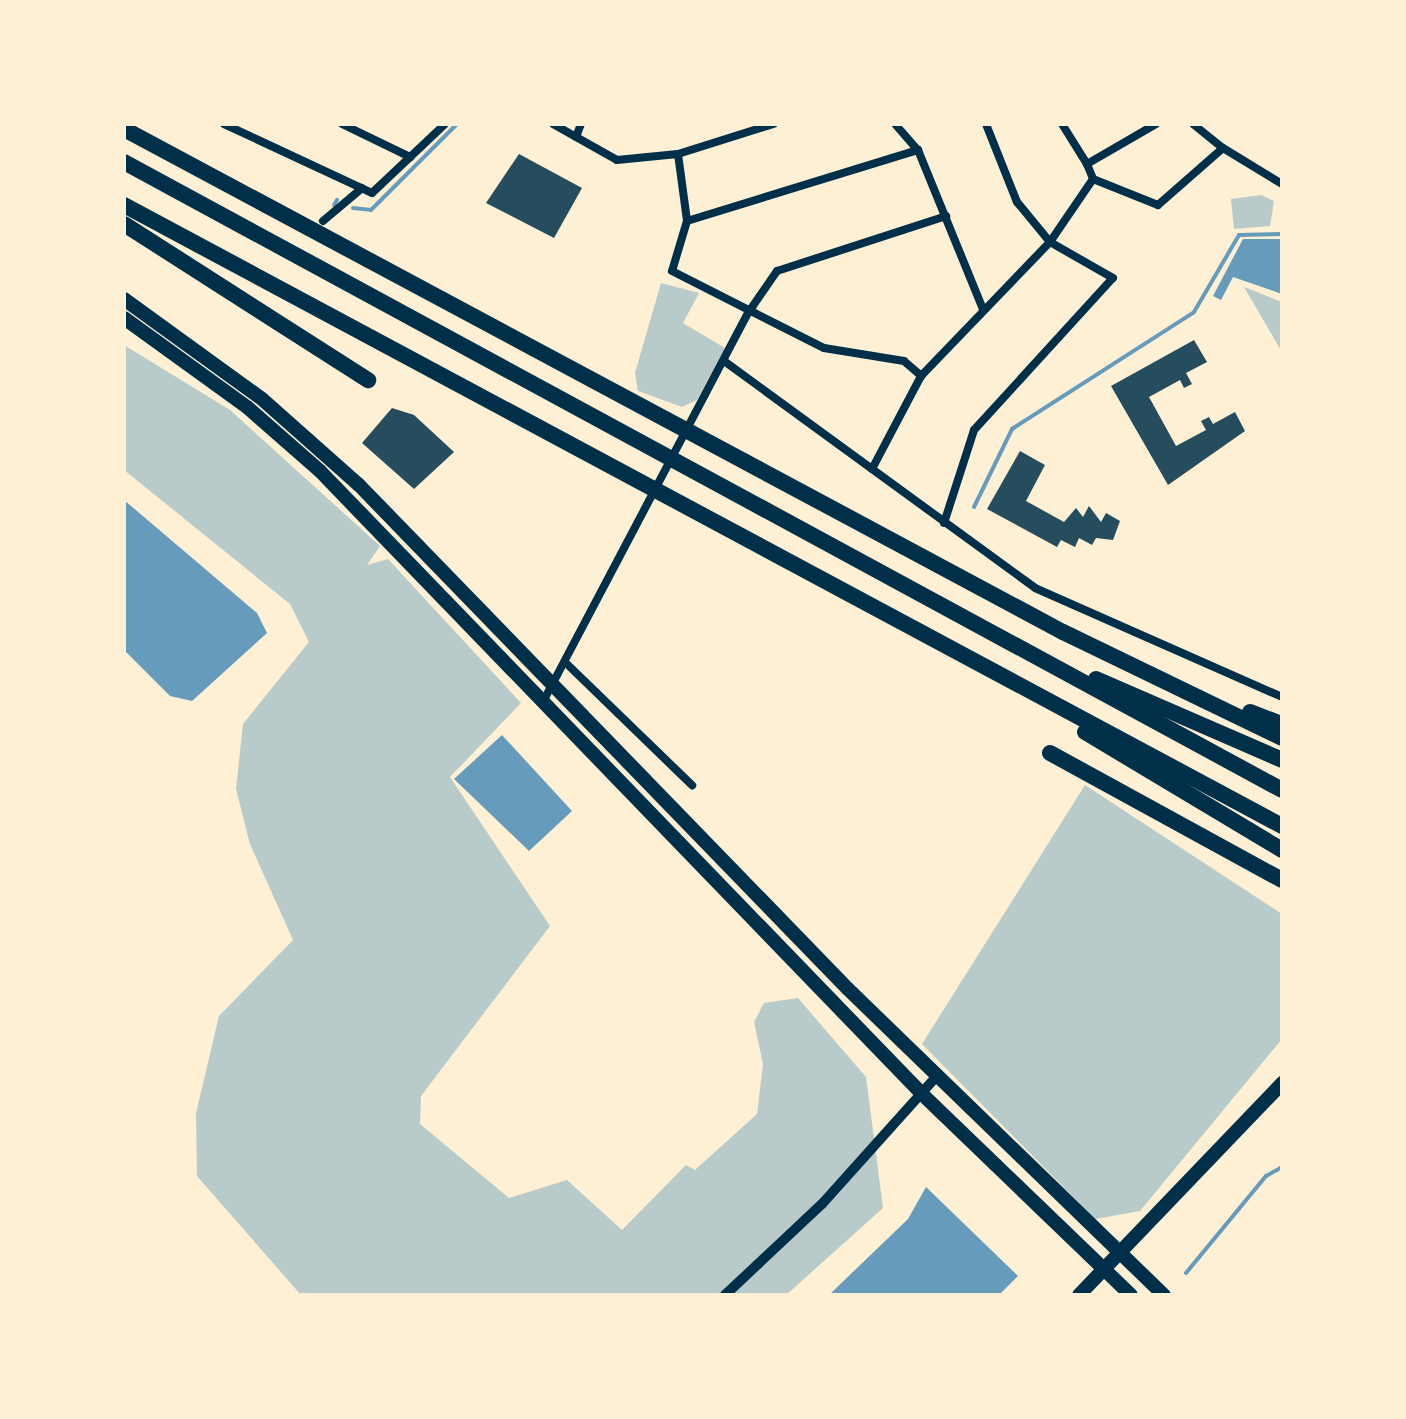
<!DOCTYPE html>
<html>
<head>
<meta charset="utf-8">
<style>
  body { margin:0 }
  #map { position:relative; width:1406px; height:1419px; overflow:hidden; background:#fdf0d5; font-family:Raleway,sans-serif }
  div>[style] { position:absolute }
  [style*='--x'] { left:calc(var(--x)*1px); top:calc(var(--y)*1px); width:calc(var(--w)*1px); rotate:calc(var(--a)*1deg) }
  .green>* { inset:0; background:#b9caca }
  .water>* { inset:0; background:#669bbc }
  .stream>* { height:4px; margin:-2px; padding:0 2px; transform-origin:2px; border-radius:2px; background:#669bbc }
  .building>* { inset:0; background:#264d5e }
  .minor>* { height:8px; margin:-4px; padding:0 4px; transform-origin:4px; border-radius:4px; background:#003049 }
  .tertiary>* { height:10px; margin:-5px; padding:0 5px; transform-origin:5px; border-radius:5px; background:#003049 }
  .primary>* { height:14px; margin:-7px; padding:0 7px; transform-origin:7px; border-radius:7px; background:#003049 }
  .motorway>* { height:16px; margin:-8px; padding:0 8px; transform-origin:8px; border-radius:8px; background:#003049 }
  span { translate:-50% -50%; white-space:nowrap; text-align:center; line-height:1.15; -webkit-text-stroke:7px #fdf0d5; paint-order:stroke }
  .frame { position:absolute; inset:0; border:126px solid #fdf0d5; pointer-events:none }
</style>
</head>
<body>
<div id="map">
  <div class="green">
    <i style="clip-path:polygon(1261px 195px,1274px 201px,1270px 226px,1234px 229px,1231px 199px)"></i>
    <i style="clip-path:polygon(661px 283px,699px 293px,683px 323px,725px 348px,697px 400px,682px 407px,638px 391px,635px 373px)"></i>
    <i style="clip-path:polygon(1244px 287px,1282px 302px,1282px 352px)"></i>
    <i style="clip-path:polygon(124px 345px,230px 410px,380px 546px,367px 565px,388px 559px,521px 703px,450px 777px,550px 926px,421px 1096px,420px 1124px,509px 1198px,567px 1180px,622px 1230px,686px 1165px,695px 1170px,757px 1114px,763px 1064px,754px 1022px,764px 1003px,798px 998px,866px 1077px,883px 1208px,786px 1295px,301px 1295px,197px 1176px,196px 1113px,219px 1016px,293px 940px,250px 844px,236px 789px,243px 724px,309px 642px,290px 604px,124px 470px)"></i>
    <i style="clip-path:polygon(1085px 785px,1282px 914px,1282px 1039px,1140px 1211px,1095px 1219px,922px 1044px)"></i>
  </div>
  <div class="water">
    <i style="clip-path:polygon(1243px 239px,1282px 239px,1282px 294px,1233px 277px,1221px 300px,1213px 296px)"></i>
    <i style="clip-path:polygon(124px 500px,257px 613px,267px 633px,192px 701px,170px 696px,124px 650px)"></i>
    <i style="clip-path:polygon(502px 735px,572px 811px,529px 851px,454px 779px)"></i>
    <i style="clip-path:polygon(926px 1187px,1018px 1276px,999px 1295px,829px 1295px,908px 1219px)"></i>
  </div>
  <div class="stream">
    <i style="--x:334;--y:205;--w:6;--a:-59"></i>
    <i style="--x:353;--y:208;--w:18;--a:6"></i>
    <i style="--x:371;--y:210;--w:122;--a:-45"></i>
    <i style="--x:974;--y:507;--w:87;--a:-64"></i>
    <i style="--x:1012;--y:429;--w:216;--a:-32.7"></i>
    <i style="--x:1194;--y:312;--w:89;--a:-59.7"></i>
    <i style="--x:1239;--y:235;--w:43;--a:-1.3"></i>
    <i style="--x:1186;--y:1273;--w:126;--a:-50.5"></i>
    <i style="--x:1266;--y:1176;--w:18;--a:-29"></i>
  </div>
  <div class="building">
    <i style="clip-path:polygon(519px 154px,582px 188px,554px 238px,486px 203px)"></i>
    <i style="clip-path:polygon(1194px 340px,1207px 362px,1186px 373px,1192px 384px,1184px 388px,1180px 380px,1149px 397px,1176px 446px,1206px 430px,1201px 421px,1209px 417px,1213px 424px,1235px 412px,1245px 431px,1168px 485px,1111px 386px)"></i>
    <i style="clip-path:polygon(392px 408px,414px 415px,454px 452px,414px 489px,362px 443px)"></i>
    <i style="clip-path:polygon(1020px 451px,1045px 465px,1026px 501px,1064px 522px,1076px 508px,1083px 517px,1089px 506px,1101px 522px,1106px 513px,1120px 521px,1113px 540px,1096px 538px,1092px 545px,1079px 538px,1075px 547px,1061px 540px,1057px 547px,987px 509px)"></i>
  </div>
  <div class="minor">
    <i style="--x:224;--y:124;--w:163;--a:25"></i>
    <i style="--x:372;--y:193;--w:100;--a:-43.4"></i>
    <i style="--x:342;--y:124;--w:76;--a:25.9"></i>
    <i style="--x:553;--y:124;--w:73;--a:29.4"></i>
    <i style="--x:617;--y:160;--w:61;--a:-5.6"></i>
    <i style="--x:678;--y:154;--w:68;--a:82.3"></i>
    <i style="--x:687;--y:221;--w:52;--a:106.7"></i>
    <i style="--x:672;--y:271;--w:170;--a:26.9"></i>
    <i style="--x:824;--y:348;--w:81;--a:9.2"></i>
    <i style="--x:904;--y:361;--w:23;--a:41"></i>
    <i style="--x:895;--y:124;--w:35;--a:49"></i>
    <i style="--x:918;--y:150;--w:172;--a:67.8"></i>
    <i style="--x:1062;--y:124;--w:47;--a:58"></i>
    <i style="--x:1156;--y:124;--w:80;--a:149.9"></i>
    <i style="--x:1087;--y:164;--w:16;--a:68"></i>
    <i style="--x:1093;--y:179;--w:70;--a:21.8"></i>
    <i style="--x:1158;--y:205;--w:86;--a:-41.2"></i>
    <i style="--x:1223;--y:148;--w:69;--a:31.4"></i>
    <i style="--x:1193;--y:124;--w:38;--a:39"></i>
    <i style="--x:576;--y:137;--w:14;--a:-69"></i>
    <i style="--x:678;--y:154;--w:100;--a:-17.5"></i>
    <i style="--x:323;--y:221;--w:51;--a:-40.2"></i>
    <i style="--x:687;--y:221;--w:242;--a:-17.1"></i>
    <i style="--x:724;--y:361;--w:385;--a:36.1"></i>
    <i style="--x:1035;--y:588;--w:270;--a:23.8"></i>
    <i style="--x:872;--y:469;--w:105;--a:-62.2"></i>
    <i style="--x:921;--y:376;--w:186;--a:-46.1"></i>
    <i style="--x:1050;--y:242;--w:76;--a:-55.7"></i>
    <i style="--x:944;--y:523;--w:98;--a:-72.1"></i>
    <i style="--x:974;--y:430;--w:206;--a:-47.6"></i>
    <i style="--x:1113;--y:278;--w:73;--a:-150.3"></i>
    <i style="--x:1050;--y:242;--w:52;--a:-129.5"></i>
    <i style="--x:1017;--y:202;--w:84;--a:-111.7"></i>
    <i style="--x:568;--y:665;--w:173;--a:44.1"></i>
    <i style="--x:545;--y:698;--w:435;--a:-62.2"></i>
    <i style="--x:748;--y:313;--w:51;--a:-55.4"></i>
    <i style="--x:777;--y:271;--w:178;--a:-18"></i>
  </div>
  <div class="tertiary">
    <i style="--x:725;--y:1295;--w:133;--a:-43.2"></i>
    <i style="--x:822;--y:1204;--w:171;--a:-48.1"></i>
  </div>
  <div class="primary">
    <i style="--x:124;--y:299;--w:170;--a:35.9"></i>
    <i style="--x:262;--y:399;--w:130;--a:41.6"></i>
    <i style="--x:359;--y:485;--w:702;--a:45.87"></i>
    <i style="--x:848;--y:989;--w:440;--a:44.1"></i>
    <i style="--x:124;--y:318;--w:152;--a:35.9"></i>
    <i style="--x:247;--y:407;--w:97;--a:41.2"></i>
    <i style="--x:320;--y:471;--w:866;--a:45.98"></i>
    <i style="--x:922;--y:1094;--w:290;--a:43.9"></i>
    <i style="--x:1079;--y:1295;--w:294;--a:-46.2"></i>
  </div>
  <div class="motorway">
    <i style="--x:124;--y:129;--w:1065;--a:28.18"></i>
    <i style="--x:1063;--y:632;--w:243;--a:25.8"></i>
    <i style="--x:124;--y:162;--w:1317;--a:28.47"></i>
    <i style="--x:124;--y:205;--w:1314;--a:28.2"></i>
    <i style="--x:124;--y:224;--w:290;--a:32.6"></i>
    <i style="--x:1096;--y:679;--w:203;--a:23.5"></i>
    <i style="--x:1250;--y:712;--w:34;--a:21"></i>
    <i style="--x:1085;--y:732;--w:230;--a:30.9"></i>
    <i style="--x:1050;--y:753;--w:264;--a:28.7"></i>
  </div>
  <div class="frame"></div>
</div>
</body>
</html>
